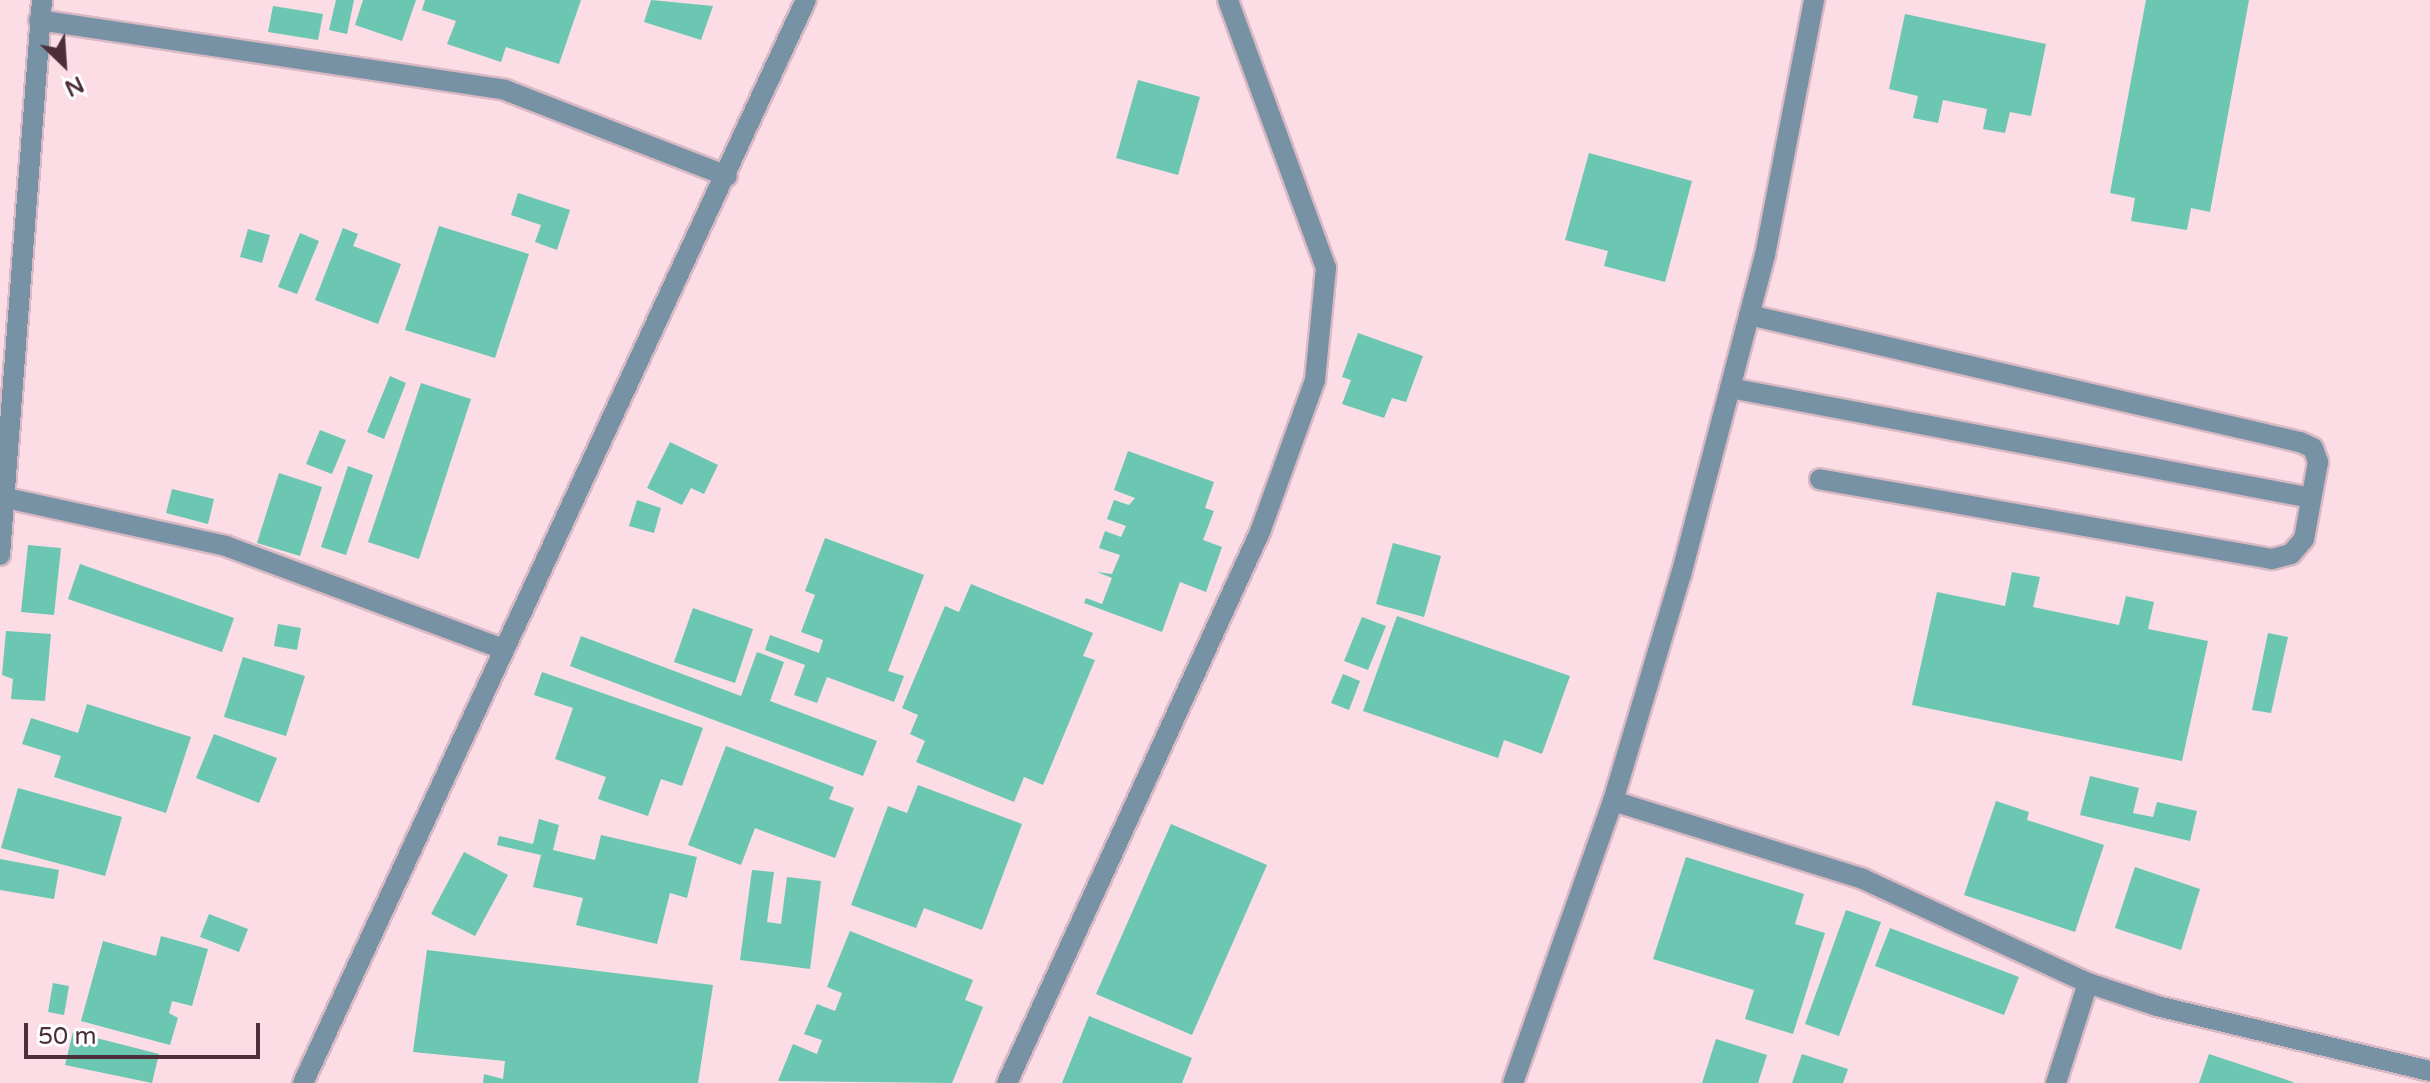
<!DOCTYPE html>
<html>
<head>
<meta charset="utf-8">
<style>
  body { margin:0 }
  #map { position:relative; width:2430px; height:1083px; overflow:hidden; background:#fcdce5; font-family:"Varela Round",sans-serif }
  div>[style] { position:absolute }
  [style*='--x'] { left:calc(var(--x)*1px); top:calc(var(--y)*1px); width:calc(var(--w)*1px); rotate:calc(var(--a)*1deg) }
  .building>* { inset:0; background:#6bc6b2 }
  .roads { filter:drop-shadow(2px 0 #d9b9c3) drop-shadow(-2px 0 #d9b9c3) drop-shadow(0 2px #d9b9c3) drop-shadow(0 -2px #d9b9c3) }
  .minor>* { height:20px; margin:-10px; padding:0 10px; transform-origin:10px; border-radius:10px; background:#7792a5 }
  span { translate:-50% -50%; white-space:nowrap; text-align:center; line-height:1.15; -webkit-text-stroke:8px #fff; paint-order:stroke }
  .north { position:absolute; left:24px; top:24px; width:80px; height:80px; -webkit-text-stroke:6px #fff; paint-order:stroke; rotate:155deg; font-size:22px; font-weight:700; line-height:32px; text-align:center; color:#4d2f39 }
  .north::after { content:''; display:block; margin:auto; width:28px; height:36px; background:#4d2f39; clip-path:polygon(50% 0,100% 100%,50% 72%,0 100%) }
  .scale { position:absolute; left:24px; top:1023px; width:236px; height:36px; box-sizing:border-box; border:4px solid #4d2f39; border-top:0; padding-left:10px; font-size:24px; line-height:28px; white-space:nowrap; color:#4d2f39; -webkit-text-stroke:6px #fff; paint-order:stroke }
</style>
</head>
<body>
<div id="map">
  <div class="building">
    <i style="clip-path:polygon(336px 0,354px 0,347px 34px,329px 30px)"></i>
    <i style="clip-path:polygon(363px 0,416px 0,402px 41px,355px 25px)"></i>
    <i style="clip-path:polygon(425px 0,581px 0,559px 64px,506px 47px,501px 62px,447px 44px,456px 21px,422px 10px)"></i>
    <i style="clip-path:polygon(651px 0,713px 6px,701px 40px,644px 22px)"></i>
    <i style="clip-path:polygon(2146px 0,2249px 0,2210px 212px,2191px 208px,2187px 230px,2131px 221px,2135px 198px,2110px 193px)"></i>
    <i style="clip-path:polygon(273px 6px,323px 14px,318px 40px,268px 32px)"></i>
    <i style="clip-path:polygon(1905px 14px,2046px 44px,2031px 116px,2010px 112px,2005px 133px,1983px 129px,1987px 109px,1943px 100px,1938px 123px,1913px 118px,1918px 96px,1889px 89px)"></i>
    <i style="clip-path:polygon(1138px 80px,1200px 97px,1178px 175px,1116px 158px)"></i>
    <i style="clip-path:polygon(1589px 153px,1692px 181px,1665px 282px,1604px 266px,1608px 251px,1565px 240px)"></i>
    <i style="clip-path:polygon(518px 193px,570px 210px,557px 250px,535px 242px,541px 225px,511px 215px)"></i>
    <i style="clip-path:polygon(439px 226px,529px 254px,495px 358px,405px 330px)"></i>
    <i style="clip-path:polygon(343px 228px,358px 234px,353px 246px,401px 264px,378px 324px,315px 300px)"></i>
    <i style="clip-path:polygon(248px 229px,270px 235px,262px 263px,240px 257px)"></i>
    <i style="clip-path:polygon(300px 233px,319px 241px,297px 294px,278px 287px)"></i>
    <i style="clip-path:polygon(1358px 333px,1423px 356px,1406px 402px,1392px 398px,1384px 418px,1342px 404px,1351px 380px,1342px 377px)"></i>
    <i style="clip-path:polygon(390px 376px,406px 383px,384px 439px,367px 432px)"></i>
    <i style="clip-path:polygon(421px 383px,471px 399px,419px 559px,368px 542px)"></i>
    <i style="clip-path:polygon(320px 430px,346px 440px,332px 474px,306px 464px)"></i>
    <i style="clip-path:polygon(670px 442px,718px 465px,704px 494px,691px 488px,682px 505px,647px 488px)"></i>
    <i style="clip-path:polygon(1128px 451px,1214px 482px,1205px 508px,1214px 511px,1203px 540px,1222px 547px,1206px 592px,1180px 582px,1162px 632px,1084px 603px,1086px 598px,1102px 604px,1112px 578px,1097px 572px,1112px 574px,1120px 555px,1099px 548px,1105px 531px,1121px 537px,1126px 526px,1107px 519px,1114px 500px,1129px 505px,1135px 498px,1114px 490px)"></i>
    <i style="clip-path:polygon(348px 466px,373px 475px,346px 555px,321px 547px)"></i>
    <i style="clip-path:polygon(279px 473px,322px 487px,300px 556px,257px 543px)"></i>
    <i style="clip-path:polygon(172px 489px,214px 499px,208px 524px,166px 513px)"></i>
    <i style="clip-path:polygon(637px 500px,661px 508px,654px 533px,629px 526px)"></i>
    <i style="clip-path:polygon(825px 538px,924px 575px,888px 671px,904px 676px,894px 702px,827px 677px,817px 703px,794px 695px,805px 665px,765px 650px,770px 635px,819px 653px,823px 640px,801px 632px,815px 595px,805px 591px)"></i>
    <i style="clip-path:polygon(1393px 543px,1441px 556px,1424px 617px,1376px 604px)"></i>
    <i style="clip-path:polygon(28px 545px,61px 548px,54px 615px,21px 612px)"></i>
    <i style="clip-path:polygon(80px 564px,234px 618px,222px 652px,68px 599px)"></i>
    <i style="clip-path:polygon(2012px 572px,2040px 577px,2033px 607px,2119px 625px,2126px 596px,2154px 602px,2148px 629px,2208px 641px,2182px 761px,1912px 705px,1937px 592px,2005px 606px)"></i>
    <i style="clip-path:polygon(971px 584px,1093px 633px,1083px 656px,1095px 660px,1043px 785px,1024px 777px,1014px 802px,916px 762px,925px 741px,910px 734px,918px 715px,902px 708px,945px 606px,959px 612px)"></i>
    <i style="clip-path:polygon(693px 608px,753px 629px,735px 683px,674px 662px)"></i>
    <i style="clip-path:polygon(1397px 616px,1570px 676px,1542px 754px,1504px 740px,1498px 758px,1363px 711px)"></i>
    <i style="clip-path:polygon(1362px 617px,1386px 626px,1368px 670px,1344px 661px)"></i>
    <i style="clip-path:polygon(278px 624px,301px 628px,297px 650px,274px 646px)"></i>
    <i style="clip-path:polygon(6px 631px,51px 634px,45px 701px,11px 699px,13px 679px,2px 675px)"></i>
    <i style="clip-path:polygon(2268px 633px,2288px 637px,2271px 713px,2252px 710px)"></i>
    <i style="clip-path:polygon(581px 636px,741px 696px,757px 652px,784px 662px,770px 701px,877px 741px,863px 776px,570px 666px)"></i>
    <i style="clip-path:polygon(243px 657px,305px 676px,286px 736px,224px 717px)"></i>
    <i style="clip-path:polygon(542px 672px,703px 728px,682px 786px,661px 779px,648px 816px,598px 799px,606px 777px,555px 759px,573px 708px,534px 695px)"></i>
    <i style="clip-path:polygon(1343px 674px,1360px 681px,1349px 710px,1331px 703px)"></i>
    <i style="clip-path:polygon(87px 704px,191px 737px,166px 813px,54px 777px,61px 756px,22px 744px,31px 718px,78px 733px)"></i>
    <i style="clip-path:polygon(214px 734px,277px 758px,259px 803px,196px 778px)"></i>
    <i style="clip-path:polygon(726px 746px,834px 787px,829px 799px,854px 808px,835px 858px,755px 828px,741px 865px,688px 845px)"></i>
    <i style="clip-path:polygon(2090px 776px,2139px 788px,2133px 813px,2153px 817px,2157px 802px,2197px 811px,2190px 841px,2080px 815px)"></i>
    <i style="clip-path:polygon(918px 785px,1022px 824px,982px 930px,924px 908px,916px 928px,851px 905px,888px 806px,907px 813px)"></i>
    <i style="clip-path:polygon(18px 788px,122px 817px,105px 876px,1px 848px)"></i>
    <i style="clip-path:polygon(1996px 801px,2029px 812px,2027px 820px,2104px 845px,2075px 932px,1964px 895px)"></i>
    <i style="clip-path:polygon(539px 819px,559px 825px,553px 850px,595px 860px,601px 835px,697px 857px,687px 898px,670px 893px,657px 944px,576px 925px,583px 898px,533px 887px,541px 855px,497px 845px,499px 836px,533px 844px)"></i>
    <i style="clip-path:polygon(1171px 824px,1267px 865px,1192px 1035px,1096px 994px)"></i>
    <i style="clip-path:polygon(464px 852px,508px 875px,475px 936px,431px 914px)"></i>
    <i style="clip-path:polygon(1686px 857px,1804px 894px,1795px 924px,1825px 933px,1793px 1034px,1745px 1019px,1754px 990px,1653px 959px)"></i>
    <i style="clip-path:polygon(0 859px,59px 870px,54px 899px,0 890px)"></i>
    <i style="clip-path:polygon(2135px 867px,2200px 889px,2181px 950px,2115px 928px)"></i>
    <i style="clip-path:polygon(752px 870px,774px 872px,767px 922px,781px 924px,787px 877px,821px 881px,810px 969px,740px 960px)"></i>
    <i style="clip-path:polygon(1846px 910px,1881px 922px,1839px 1036px,1805px 1024px)"></i>
    <i style="clip-path:polygon(209px 914px,248px 929px,239px 952px,200px 937px)"></i>
    <i style="clip-path:polygon(1890px 928px,2019px 977px,2004px 1015px,1875px 966px)"></i>
    <i style="clip-path:polygon(850px 931px,973px 980px,965px 1000px,983px 1007px,952px 1083px,778px 1081px,793px 1044px,817px 1054px,822px 1040px,804px 1034px,817px 1004px,835px 1011px,842px 993px,827px 987px)"></i>
    <i style="clip-path:polygon(161px 936px,208px 949px,192px 1006px,172px 1001px,169px 1013px,178px 1018px,170px 1045px,81px 1021px,103px 941px,156px 956px)"></i>
    <i style="clip-path:polygon(427px 950px,713px 985px,698px 1083px,483px 1083px,484px 1074px,503px 1079px,505px 1061px,413px 1052px)"></i>
    <i style="clip-path:polygon(53px 983px,69px 986px,64px 1015px,48px 1012px)"></i>
    <i style="clip-path:polygon(1089px 1016px,1192px 1058px,1182px 1083px,1062px 1083px)"></i>
    <i style="clip-path:polygon(73px 1032px,159px 1054px,152px 1083px,65px 1065px)"></i>
    <i style="clip-path:polygon(1716px 1039px,1767px 1055px,1758px 1083px,1702px 1083px)"></i>
    <i style="clip-path:polygon(1802px 1054px,1848px 1069px,1843px 1083px,1792px 1083px)"></i>
    <i style="clip-path:polygon(2209px 1054px,2293px 1082px,2293px 1083px,2199px 1083px)"></i>
  </div>
  <div class="roads">
    <div class="minor">
      <i style="--x:39;--y:20;--w:471;--a:8.5"></i>
      <i style="--x:505;--y:90;--w:238;--a:21.2"></i>
      <i style="--x:1749;--y:315;--w:565;--a:12.98"></i>
      <i style="--x:2300;--y:442;--w:14;--a:25"></i>
      <i style="--x:2313;--y:448;--w:15;--a:70"></i>
      <i style="--x:2318;--y:462;--w:78;--a:100.3"></i>
      <i style="--x:2304;--y:539;--w:20;--a:131"></i>
      <i style="--x:2291;--y:554;--w:20;--a:165"></i>
      <i style="--x:2272;--y:559;--w:459;--a:-170"></i>
      <i style="--x:1730;--y:388;--w:591;--a:10.72"></i>
      <i style="--x:6;--y:498;--w:225;--a:12.3"></i>
      <i style="--x:226;--y:546;--w:296;--a:20.4"></i>
      <i style="--x:0;--y:555;--w:557;--a:-85.67"></i>
      <i style="--x:1613;--y:801;--w:262;--a:17.3"></i>
      <i style="--x:1863;--y:879;--w:248;--a:24.8"></i>
      <i style="--x:2088;--y:983;--w:73;--a:18.4"></i>
      <i style="--x:2157;--y:1006;--w:281;--a:13.4"></i>
      <i style="--x:303;--y:1083;--w:1194;--a:-65.09"></i>
      <i style="--x:1007;--y:1083;--w:606;--a:-65.34"></i>
      <i style="--x:1260;--y:532;--w:162;--a:-70.1"></i>
      <i style="--x:1315;--y:380;--w:113;--a:-84.4"></i>
      <i style="--x:1326;--y:268;--w:285;--a:-110.1"></i>
      <i style="--x:1513;--y:1083;--w:299;--a:-70.5"></i>
      <i style="--x:1613;--y:801;--w:236;--a:-73.3"></i>
      <i style="--x:1681;--y:575;--w:331;--a:-75.3"></i>
      <i style="--x:1765;--y:255;--w:260;--a:-79.1"></i>
      <i style="--x:2056;--y:1083;--w:105;--a:-72.3"></i>
    </div>
  </div>
  <div class="north">N</div>
  <div class="scale">50 m</div>
</div>
</body>
</html>
